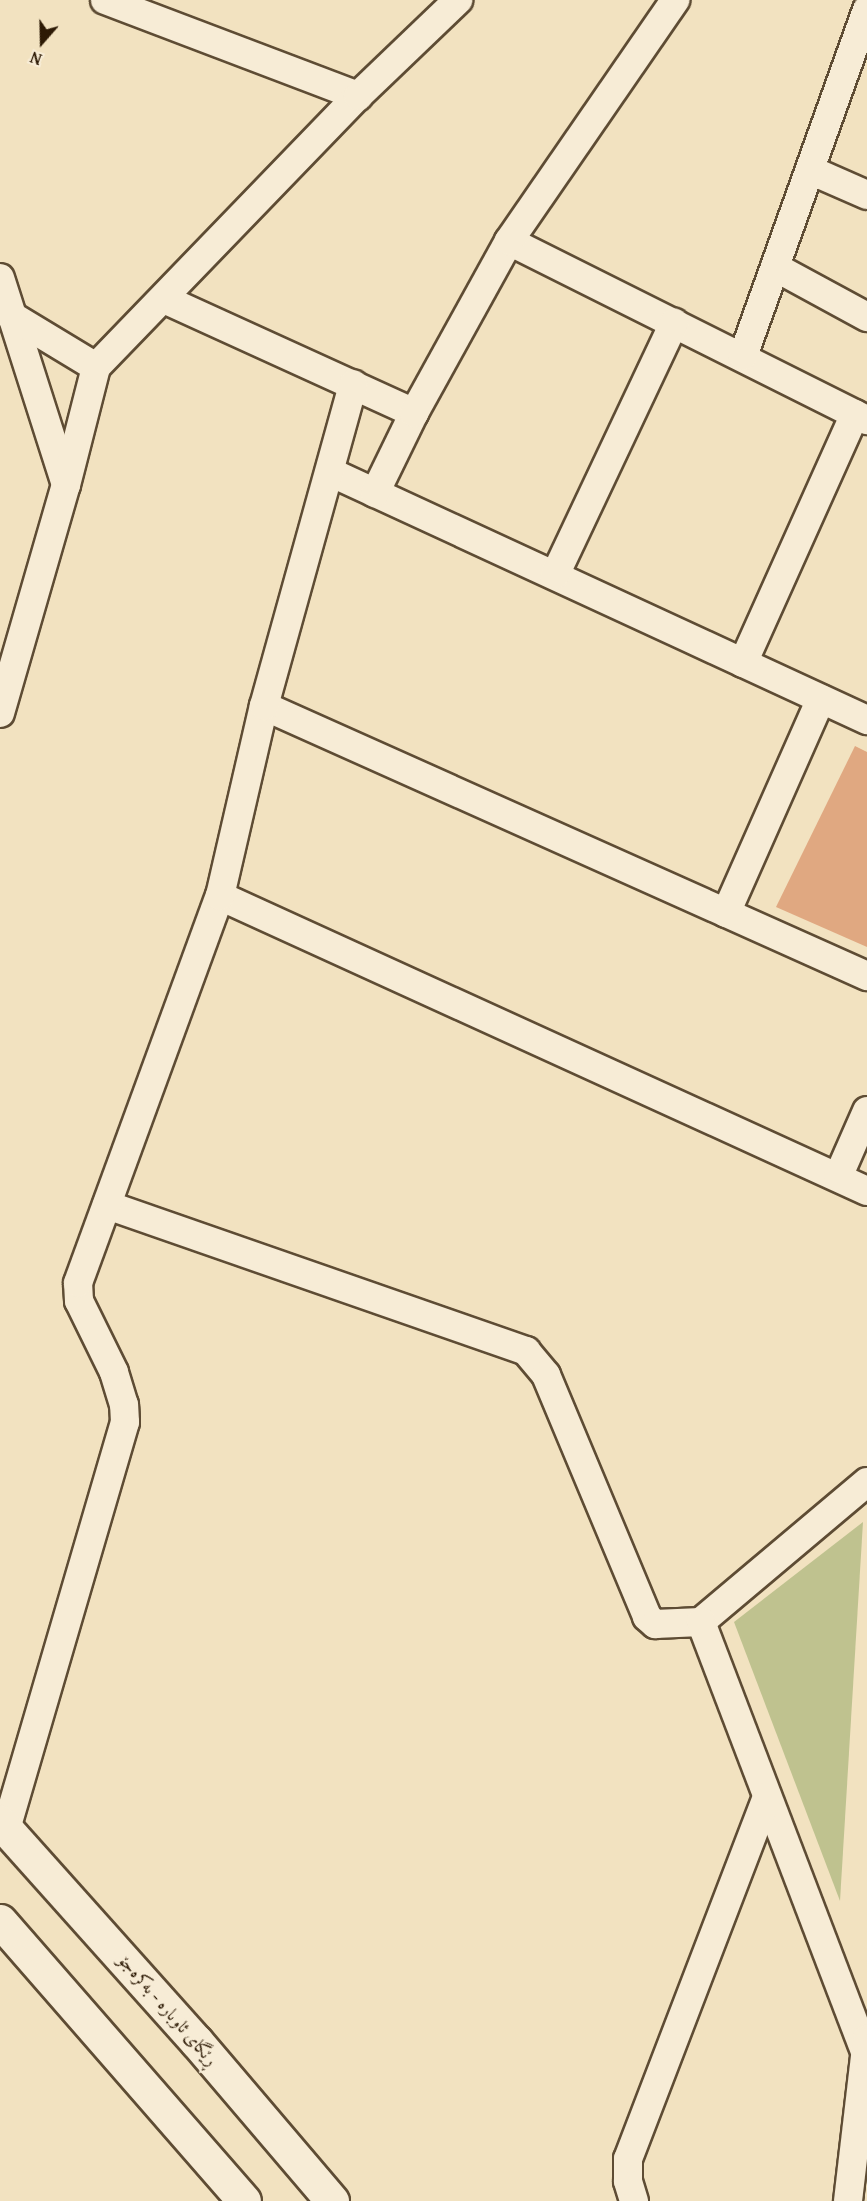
<!DOCTYPE html>
<html>
<head>
<meta charset="utf-8">
<style>
  body { margin:0 }
  #map { position:relative; width:867px; height:2201px; overflow:hidden; background:#f2e2c0; font-family:"Gentium Book Plus",Amiri,serif }
  div>[style] { position:absolute }
  [style*='--x'] { left:calc(var(--x)*1px); top:calc(var(--y)*1px); width:calc(var(--w)*1px); rotate:calc(var(--a)*1deg) }
  .green>* { inset:0; background:#bfc28f }
  .building>* { inset:0; background:#e0a881 }
  .roads { filter:drop-shadow(2px 0 #5e4c34) drop-shadow(-2px 0 #5e4c34) drop-shadow(0 2px #5e4c34) drop-shadow(0 -2px #5e4c34) }
  .minor>* { height:28px; margin:-14px; padding:0 14px; transform-origin:14px; border-radius:14px; background:#f7ecd6 }
  .secondary>* { height:33px; margin:-16.5px; padding:0 16.5px; transform-origin:16.5px; border-radius:16.5px; background:#f7ecd6 }
  span { translate:-50% -50%; white-space:nowrap; text-align:center; line-height:1.15; -webkit-text-stroke:4.5px #f7ecd6; paint-order:stroke }
  .street-label { font-size:18px; color:#2d1a05 }
  .north { position:absolute; left:12px; top:12px; width:60px; height:60px; -webkit-text-stroke:4px #f7ecd6; paint-order:stroke; rotate:200deg; font-size:16px; font-weight:700; line-height:24px; text-align:center; color:#2d1a05 }
  .north::after { content:''; display:block; margin:auto; width:21px; height:27px; background:#2d1a05; clip-path:polygon(50% 0,100% 100%,50% 72%,0 100%) }
</style>
</head>
<body>
<div id="map">
  <div class="green">
    <i style="clip-path:polygon(863px 1522px,840px 1901px,734px 1622px)"></i>
  </div>
  <div class="building">
    <i style="clip-path:polygon(855px 746px,867px 752px,867px 947px,776px 907px)"></i>
  </div>
  <div class="roads">
    <div class="minor">
      <i style="--x:105;--y:0;--w:271;--a:20.8"></i>
      <i style="--x:810;--y:170;--w:62;--a:23.7"></i>
      <i style="--x:509;--y:241;--w:400;--a:26.6"></i>
      <i style="--x:775;--y:267;--w:105;--a:28.5"></i>
      <i style="--x:0;--y:278;--w:217;--a:72.3"></i>
      <i style="--x:164;--y:299;--w:275;--a:24.5"></i>
      <i style="--x:10;--y:315;--w:100;--a:31.2"></i>
      <i style="--x:743;--y:356;--w:368;--a:-70.3"></i>
      <i style="--x:330;--y:472;--w:592;--a:24.79"></i>
      <i style="--x:375;--y:493;--w:89;--a:-64"></i>
      <i style="--x:414;--y:413;--w:196;--a:-61.1"></i>
      <i style="--x:509;--y:241;--w:293;--a:-55.4"></i>
      <i style="--x:555;--y:575;--w:279;--a:-64.7"></i>
      <i style="--x:743;--y:663;--w:273;--a:-65.8"></i>
      <i style="--x:264;--y:706;--w:661;--a:24.12"></i>
      <i style="--x:0;--y:713;--w:237;--a:-73.9"></i>
      <i style="--x:66;--y:485;--w:122;--a:-75.7"></i>
      <i style="--x:96;--y:367;--w:377;--a:-46"></i>
      <i style="--x:358;--y:96;--w:139;--a:-43.8"></i>
      <i style="--x:220;--y:896;--w:711;--a:24.51"></i>
      <i style="--x:726;--y:913;--w:234;--a:-66.1"></i>
      <i style="--x:838;--y:1177;--w:72;--a:-66.3"></i>
      <i style="--x:107;--y:1205;--w:444;--a:19.2"></i>
      <i style="--x:526;--y:1351;--w:31;--a:50"></i>
      <i style="--x:546;--y:1375;--w:262;--a:67.3"></i>
      <i style="--x:647;--y:1617;--w:11;--a:41"></i>
      <i style="--x:655;--y:1624;--w:46;--a:-2.5"></i>
      <i style="--x:867;--y:1482;--w:217;--a:139.9"></i>
      <i style="--x:701;--y:1622;--w:466;--a:69.1"></i>
      <i style="--x:6;--y:1829;--w:424;--a:-73.7"></i>
      <i style="--x:125;--y:1422;--w:17;--a:-93"></i>
      <i style="--x:124;--y:1405;--w:34;--a:-107"></i>
      <i style="--x:114;--y:1372;--w:79;--a:-116.2"></i>
      <i style="--x:79;--y:1301;--w:18;--a:-93"></i>
      <i style="--x:78;--y:1283;--w:412;--a:-69.9"></i>
      <i style="--x:220;--y:896;--w:195;--a:-77"></i>
      <i style="--x:264;--y:706;--w:334;--a:-74.5"></i>
      <i style="--x:634;--y:2201;--w:21;--a:-107"></i>
      <i style="--x:628;--y:2181;--w:22;--a:-90"></i>
      <i style="--x:628;--y:2159;--w:388;--a:-69"></i>
      <i style="--x:848;--y:2201;--w:163;--a:-83.3"></i>
    </div>
    <div class="secondary">
      <i style="--x:0;--y:1822;--w:294;--a:48.2"></i>
      <i style="--x:196;--y:2041;--w:210;--a:49.6"></i>
      <i style="--x:0;--y:1921;--w:371;--a:48.9"></i>
    </div>
  </div>
  <div class="street-label">
    <span style="left:168px;top:2010px;rotate:49deg">ڕێگای ئاوبارە - بەکرەجۆ</span>
  </div>
  <div class="north">N</div>
</div>
</body>
</html>
